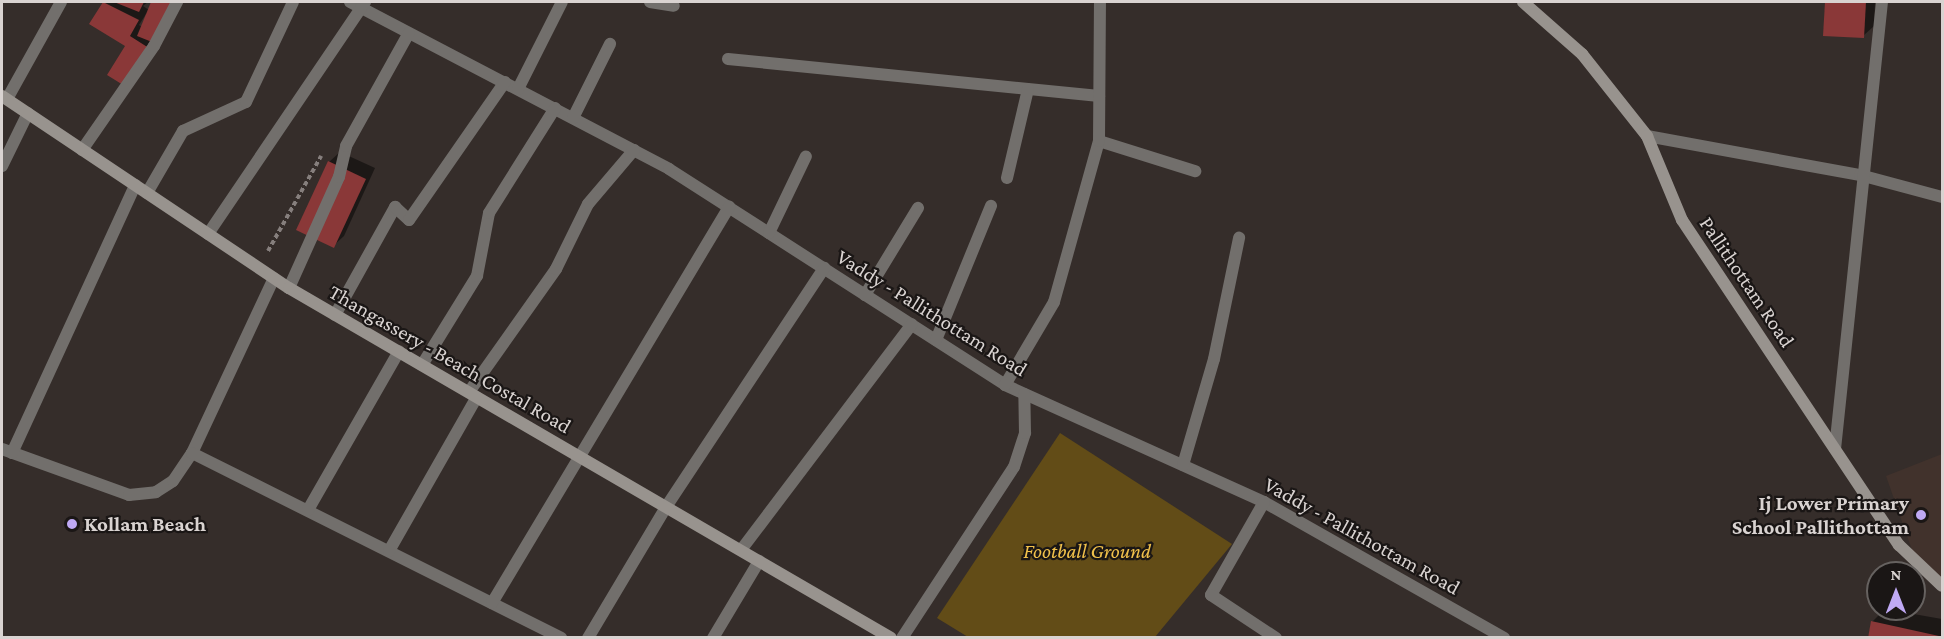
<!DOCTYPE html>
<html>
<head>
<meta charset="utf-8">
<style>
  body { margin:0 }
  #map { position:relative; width:1944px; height:639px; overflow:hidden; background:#352d2a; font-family:"Crimson Pro",serif }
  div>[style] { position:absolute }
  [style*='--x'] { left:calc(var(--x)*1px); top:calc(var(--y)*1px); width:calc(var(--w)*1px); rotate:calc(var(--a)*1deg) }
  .built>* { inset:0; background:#41322c }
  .green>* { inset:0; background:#624c17 }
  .shadow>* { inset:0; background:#0007 }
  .building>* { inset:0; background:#8a3838 }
  .path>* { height:4px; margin-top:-2px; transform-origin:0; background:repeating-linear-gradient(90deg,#867f7d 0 4.5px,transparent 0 7.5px) }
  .street>* { height:12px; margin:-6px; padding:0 6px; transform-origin:6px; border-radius:6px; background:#726f6c }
  .secondary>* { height:12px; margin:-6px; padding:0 6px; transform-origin:6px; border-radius:6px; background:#98938e }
  .dots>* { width:16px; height:16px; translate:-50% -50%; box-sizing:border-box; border:3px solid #1a1615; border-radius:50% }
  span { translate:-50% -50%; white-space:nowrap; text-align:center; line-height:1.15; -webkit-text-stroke:4.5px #1a1615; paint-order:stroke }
  .street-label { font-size:21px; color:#d9d3d1 }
  .poi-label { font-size:21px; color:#d9d3d1; font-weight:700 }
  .right { translate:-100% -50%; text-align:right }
  .left { translate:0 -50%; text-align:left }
  .park-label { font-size:21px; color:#f1c14b; font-style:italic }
  .frame { position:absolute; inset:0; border:3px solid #d9d3d1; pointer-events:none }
  .north { position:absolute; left:1866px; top:561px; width:60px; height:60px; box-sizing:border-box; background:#1a1615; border:2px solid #666260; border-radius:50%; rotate:0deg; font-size:16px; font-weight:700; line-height:24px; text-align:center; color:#d9d3d1 }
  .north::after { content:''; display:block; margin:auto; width:21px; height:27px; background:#bfa9f4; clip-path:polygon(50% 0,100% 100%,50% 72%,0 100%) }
</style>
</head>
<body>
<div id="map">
  <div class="built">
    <i style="clip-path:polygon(1942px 454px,1942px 580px,1913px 553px,1886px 476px)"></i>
  </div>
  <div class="green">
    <i style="clip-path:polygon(1060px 433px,1232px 544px,1155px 637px,968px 637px,937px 618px)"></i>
  </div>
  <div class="shadow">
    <i style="clip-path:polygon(evenodd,105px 2px,148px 2px,143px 6px,149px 10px,153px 2px,180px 2px,138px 75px,127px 46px,92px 23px,105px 2px,146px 14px,148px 14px,142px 27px,139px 25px,146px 14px)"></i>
    <i style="clip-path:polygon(1827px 2px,1875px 2px,1874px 26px,1863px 36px,1825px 34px)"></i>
    <i style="clip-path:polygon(340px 152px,375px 168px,344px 236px,333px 246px,329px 162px)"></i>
    <i style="clip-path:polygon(1885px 609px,1942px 619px,1942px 638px,1868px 638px,1872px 622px)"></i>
  </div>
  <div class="building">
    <i style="clip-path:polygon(103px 2px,139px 20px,130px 36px,152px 50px,128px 88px,107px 75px,125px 46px,89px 24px)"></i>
    <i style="clip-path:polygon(114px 2px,144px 2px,139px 12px)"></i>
    <i style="clip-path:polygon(151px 2px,175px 2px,157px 44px,137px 36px)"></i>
    <i style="clip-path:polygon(1825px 2px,1866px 2px,1864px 38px,1823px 36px)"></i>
    <i style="clip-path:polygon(328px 161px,366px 179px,334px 248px,296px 230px)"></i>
    <i style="clip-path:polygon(1871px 621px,1939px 636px,1939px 638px,1868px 638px)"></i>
  </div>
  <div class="path">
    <i style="--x:268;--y:251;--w:109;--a:-60.8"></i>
  </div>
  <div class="street">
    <i style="--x:350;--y:2;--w:360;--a:27.6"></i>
    <i style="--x:669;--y:169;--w:399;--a:32.7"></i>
    <i style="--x:1005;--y:385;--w:284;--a:24.3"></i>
    <i style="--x:1264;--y:502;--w:276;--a:29.5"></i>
    <i style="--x:650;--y:2;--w:24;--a:9"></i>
    <i style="--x:728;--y:59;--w:373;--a:5.7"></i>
    <i style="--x:518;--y:89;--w:97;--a:-63.2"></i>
    <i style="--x:7;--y:99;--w:111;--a:-60.9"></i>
    <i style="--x:573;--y:118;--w:83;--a:-63.4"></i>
    <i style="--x:1647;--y:136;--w:217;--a:10.4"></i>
    <i style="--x:1860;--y:175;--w:85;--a:15"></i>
    <i style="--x:1099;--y:141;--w:101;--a:17.4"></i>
    <i style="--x:82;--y:150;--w:126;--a:-55.3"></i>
    <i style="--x:154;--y:46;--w:50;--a:-62.4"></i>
    <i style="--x:2;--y:166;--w:59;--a:-63.9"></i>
    <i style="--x:1007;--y:178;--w:91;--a:-76.7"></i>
    <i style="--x:147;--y:193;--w:72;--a:-59.9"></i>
    <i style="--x:183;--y:131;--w:69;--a:-24.7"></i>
    <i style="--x:246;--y:102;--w:110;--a:-64.8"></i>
    <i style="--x:769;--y:233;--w:85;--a:-64.3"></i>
    <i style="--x:208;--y:234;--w:280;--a:-55.9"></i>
    <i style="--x:289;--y:288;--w:122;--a:-65.8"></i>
    <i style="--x:339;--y:177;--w:32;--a:-77"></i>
    <i style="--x:346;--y:146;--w:129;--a:-60.9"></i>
    <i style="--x:865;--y:295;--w:102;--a:-58.7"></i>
    <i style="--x:335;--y:315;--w:124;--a:-60.9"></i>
    <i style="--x:395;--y:207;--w:19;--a:43"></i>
    <i style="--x:409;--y:220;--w:168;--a:-55.2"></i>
    <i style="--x:936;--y:340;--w:145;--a:-67.7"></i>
    <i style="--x:422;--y:365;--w:105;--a:-58.3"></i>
    <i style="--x:477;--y:276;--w:64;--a:-79.2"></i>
    <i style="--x:489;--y:213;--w:124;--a:-57.8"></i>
    <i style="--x:1005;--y:385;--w:96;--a:-59.4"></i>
    <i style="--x:1054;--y:302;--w:167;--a:-74.4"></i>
    <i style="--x:1099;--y:141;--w:139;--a:-89.6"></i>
    <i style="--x:469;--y:392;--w:151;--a:-54.7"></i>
    <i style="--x:556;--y:269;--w:72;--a:-63.8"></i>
    <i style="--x:588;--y:204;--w:71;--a:-49.6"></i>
    <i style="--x:2;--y:449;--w:135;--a:19.9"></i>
    <i style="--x:129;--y:495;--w:27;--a:-6"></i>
    <i style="--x:156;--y:492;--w:20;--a:-33"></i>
    <i style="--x:173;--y:481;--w:34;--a:-56"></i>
    <i style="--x:192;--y:453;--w:193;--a:-64.9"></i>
    <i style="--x:1835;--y:449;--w:449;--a:-84"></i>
    <i style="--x:12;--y:453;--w:295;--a:-65.3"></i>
    <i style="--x:192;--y:453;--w:413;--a:26.6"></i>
    <i style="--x:1183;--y:465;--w:110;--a:-73.7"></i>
    <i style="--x:1214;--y:359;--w:124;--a:-78.3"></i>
    <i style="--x:1264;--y:502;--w:107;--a:119.7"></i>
    <i style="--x:1211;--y:595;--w:78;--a:33.5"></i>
    <i style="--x:308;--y:510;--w:183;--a:-60.2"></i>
    <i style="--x:741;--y:550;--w:283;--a:-52.9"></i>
    <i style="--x:389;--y:551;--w:177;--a:-60.3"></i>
    <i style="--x:492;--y:603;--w:462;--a:-59.1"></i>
    <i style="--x:588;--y:638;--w:152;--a:-59.2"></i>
    <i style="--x:666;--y:507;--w:287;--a:-56.5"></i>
    <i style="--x:713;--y:638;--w:90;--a:-59.1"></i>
    <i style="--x:902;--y:638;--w:204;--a:-56.8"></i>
    <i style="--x:1014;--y:467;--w:36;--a:-72"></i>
    <i style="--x:1025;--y:433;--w:39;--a:-91"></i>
  </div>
  <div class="secondary">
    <i style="--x:1523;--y:2;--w:79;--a:41.4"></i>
    <i style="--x:1582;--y:54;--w:105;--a:51.6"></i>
    <i style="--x:1647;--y:136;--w:91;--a:67.4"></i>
    <i style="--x:1682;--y:220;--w:391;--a:56.3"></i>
    <i style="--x:1899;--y:545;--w:59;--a:43.6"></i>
    <i style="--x:2;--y:96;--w:345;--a:33.8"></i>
    <i style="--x:289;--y:288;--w:696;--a:30.17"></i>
  </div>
  <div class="dots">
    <i style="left:1921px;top:515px;background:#bfa9f4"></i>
    <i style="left:72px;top:524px;background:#bfa9f4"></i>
  </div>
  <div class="street-label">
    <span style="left:1747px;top:282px;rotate:56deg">Pallithottam Road</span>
    <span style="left:932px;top:313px;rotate:32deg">Vaddy - Pallithottam Road</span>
    <span style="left:450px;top:359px;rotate:30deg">Thangassery - Beach Costal Road</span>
    <span style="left:1362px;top:536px;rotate:29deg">Vaddy - Pallithottam Road</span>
  </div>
  <div class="poi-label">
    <span class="right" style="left:1909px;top:515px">Ij Lower Primary<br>School Pallithottam</span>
    <span class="left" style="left:84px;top:524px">Kollam Beach</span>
  </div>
  <div class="park-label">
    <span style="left:1087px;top:551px">Football Ground</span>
  </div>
  <div class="frame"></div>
  <div class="north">N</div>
</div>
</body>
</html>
